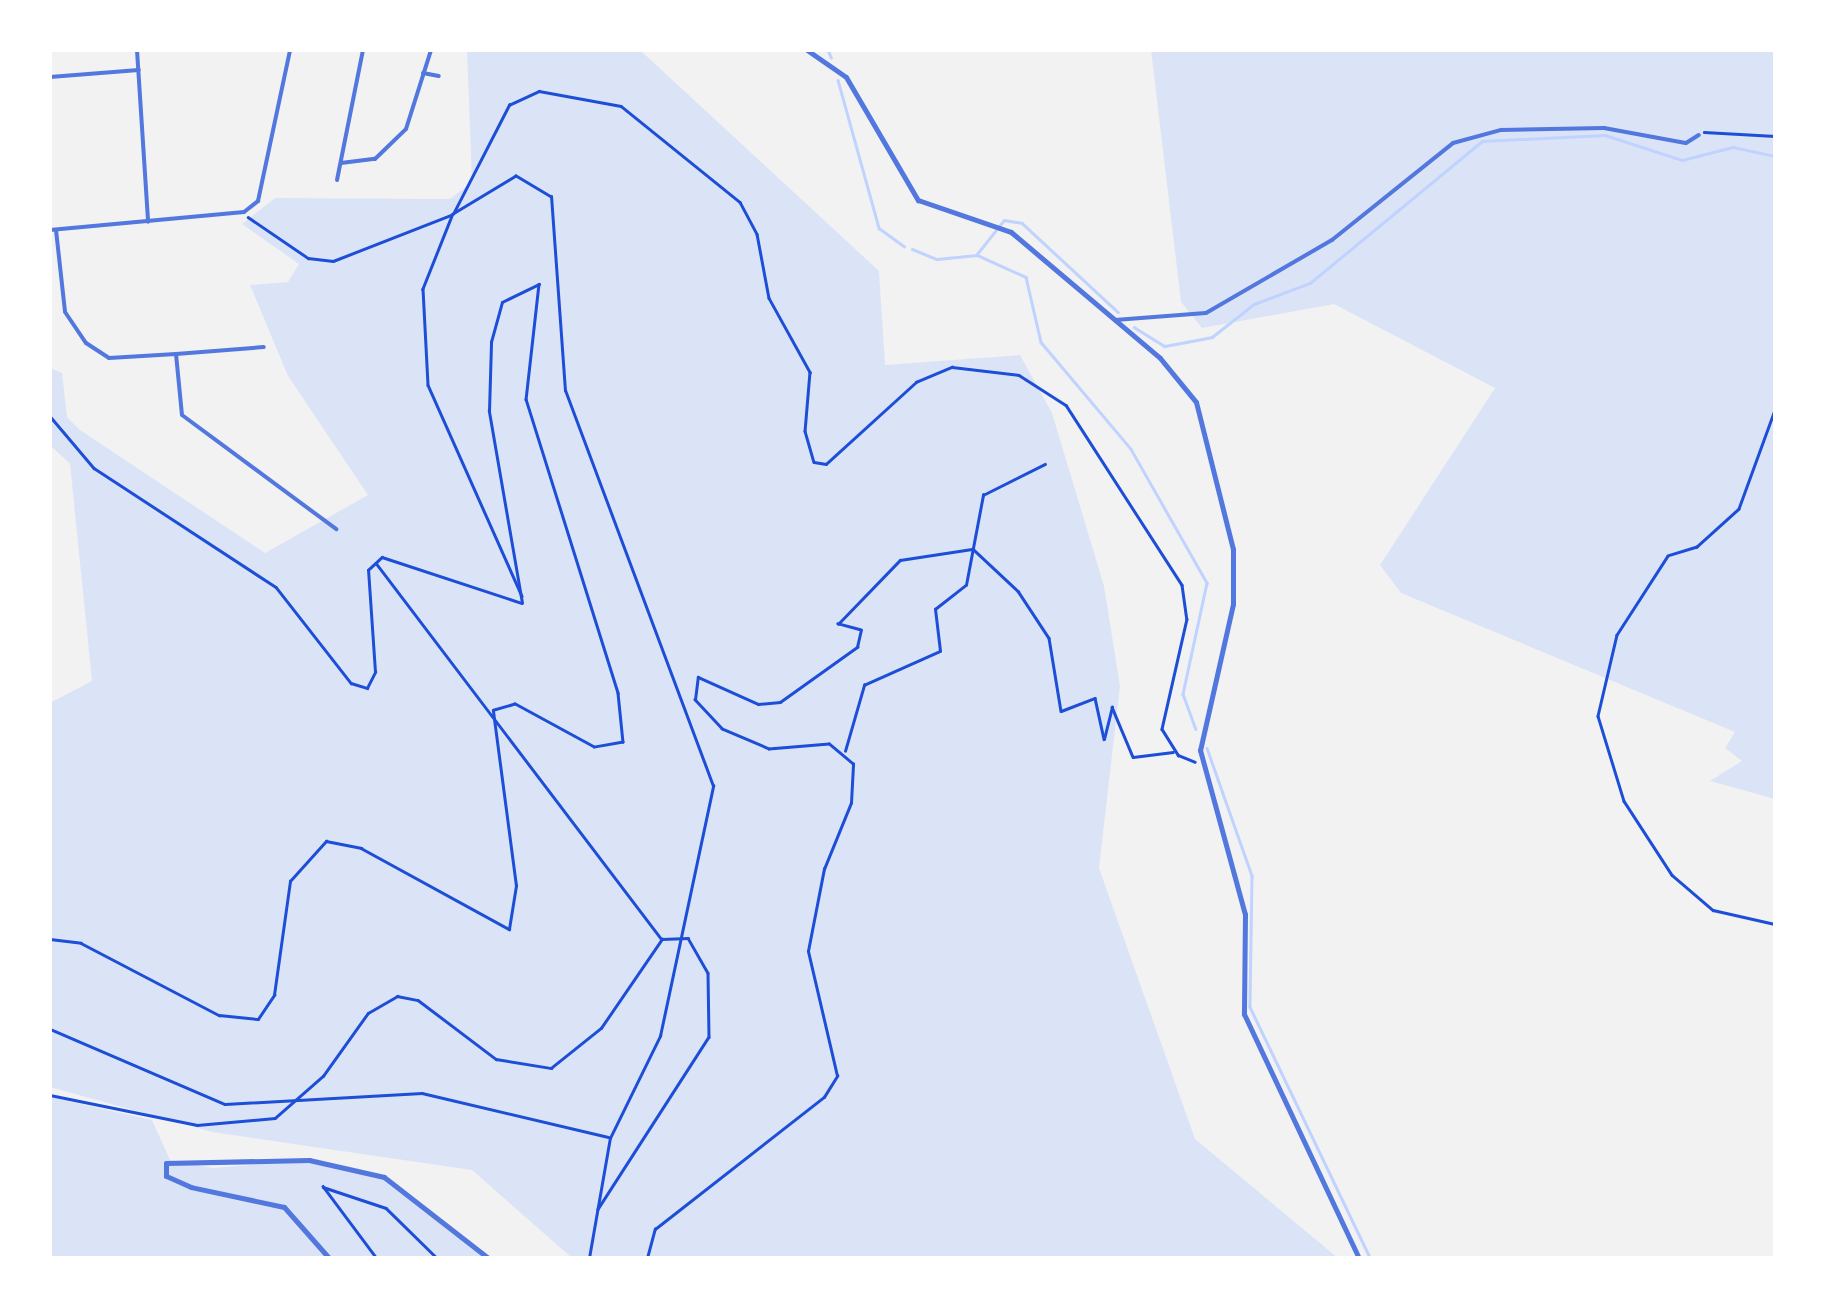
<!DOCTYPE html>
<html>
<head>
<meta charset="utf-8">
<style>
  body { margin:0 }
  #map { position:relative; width:1825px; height:1308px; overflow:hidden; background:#f2f2f2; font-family:Lato,sans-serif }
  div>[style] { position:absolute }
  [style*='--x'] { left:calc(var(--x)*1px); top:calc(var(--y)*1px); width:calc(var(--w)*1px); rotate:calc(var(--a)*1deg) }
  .green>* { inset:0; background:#dbe4f7 }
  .stream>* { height:2.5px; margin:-1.25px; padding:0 1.25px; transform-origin:1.25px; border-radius:1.25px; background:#bfd3fe }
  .path>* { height:2.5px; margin:-1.25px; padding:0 1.25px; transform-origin:1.25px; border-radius:1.25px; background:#1d4ed8 }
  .minor>* { height:4px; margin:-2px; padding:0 2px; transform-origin:2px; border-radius:2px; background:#5277de }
  .tertiary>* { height:5px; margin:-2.5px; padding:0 2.5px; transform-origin:2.5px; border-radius:2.5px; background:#5277de }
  span { translate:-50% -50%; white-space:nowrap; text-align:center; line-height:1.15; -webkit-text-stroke:8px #fff; paint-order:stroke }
  .frame { position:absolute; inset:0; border:52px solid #fff; pointer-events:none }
</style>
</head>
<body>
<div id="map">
  <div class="green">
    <i style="clip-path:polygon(467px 50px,640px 50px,879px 271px,885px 365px,1020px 355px,1052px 413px,1104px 586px,1120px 686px,1099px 868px,1195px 1139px,1338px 1258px,572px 1258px,472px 1170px,212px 1132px,50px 1087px,50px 703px,92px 681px,70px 464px,50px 445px,50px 368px,62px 373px,67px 417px,80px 430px,265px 553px,368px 495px,288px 376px,250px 285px,288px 282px,299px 264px,242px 224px,275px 198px,450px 199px,472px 182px)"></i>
    <i style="clip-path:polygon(1151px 50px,1775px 50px,1775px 799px,1710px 781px,1742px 761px,1725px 748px,1735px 732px,1401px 593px,1380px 565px,1495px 388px,1334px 304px,1202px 328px,1181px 302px)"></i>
    <i style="clip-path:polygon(50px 1097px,152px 1120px,170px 1160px,213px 1168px,309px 1160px,384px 1177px,488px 1258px,50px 1258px)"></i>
  </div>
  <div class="stream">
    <i style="--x:828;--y:50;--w:8;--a:67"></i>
    <i style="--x:838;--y:80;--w:154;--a:74.5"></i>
    <i style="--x:879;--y:228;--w:31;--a:36"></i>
    <i style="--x:912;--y:249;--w:27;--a:22"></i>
    <i style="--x:937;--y:259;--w:40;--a:-5.7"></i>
    <i style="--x:977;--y:255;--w:54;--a:24.2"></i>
    <i style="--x:1026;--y:277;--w:67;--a:77"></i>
    <i style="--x:1041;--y:342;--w:140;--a:49.9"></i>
    <i style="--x:1131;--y:449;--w:154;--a:60.4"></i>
    <i style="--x:1207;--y:583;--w:114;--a:102.2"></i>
    <i style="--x:1183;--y:694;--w:37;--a:70"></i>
    <i style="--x:977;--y:254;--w:43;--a:-51.5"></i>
    <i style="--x:1004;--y:220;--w:18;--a:9"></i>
    <i style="--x:1022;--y:223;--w:131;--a:42.8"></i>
    <i style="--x:1134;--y:327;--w:36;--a:32"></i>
    <i style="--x:1165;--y:346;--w:48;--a:-10.8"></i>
    <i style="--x:1212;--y:337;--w:53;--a:-38.2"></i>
    <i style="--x:1254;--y:304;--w:60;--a:-20.6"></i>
    <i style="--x:1310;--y:283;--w:223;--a:-39.5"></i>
    <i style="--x:1482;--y:141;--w:123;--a:-2.8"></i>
    <i style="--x:1605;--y:135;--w:81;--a:18"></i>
    <i style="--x:1682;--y:160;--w:53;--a:-14.3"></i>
    <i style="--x:1733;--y:147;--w:43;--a:12.1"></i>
    <i style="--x:1207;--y:748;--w:136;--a:70.6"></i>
    <i style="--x:1252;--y:876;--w:131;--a:90.9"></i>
    <i style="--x:1250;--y:1007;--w:278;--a:64.4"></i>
  </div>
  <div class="path">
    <i style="--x:1704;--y:132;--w:71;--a:3.2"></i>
    <i style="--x:452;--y:216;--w:79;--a:111.7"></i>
    <i style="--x:423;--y:289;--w:96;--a:87"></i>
    <i style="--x:428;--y:385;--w:231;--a:66"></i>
    <i style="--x:248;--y:217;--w:73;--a:34.3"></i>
    <i style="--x:308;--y:258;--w:25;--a:7"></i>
    <i style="--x:333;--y:261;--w:127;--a:-21.3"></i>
    <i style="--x:1775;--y:410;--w:105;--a:110"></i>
    <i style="--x:1739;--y:509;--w:57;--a:137.9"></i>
    <i style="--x:1697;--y:547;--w:30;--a:163"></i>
    <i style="--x:1668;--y:556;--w:94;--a:122.8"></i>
    <i style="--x:1617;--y:635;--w:83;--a:103.2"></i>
    <i style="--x:1598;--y:716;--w:89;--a:73"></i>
    <i style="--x:1624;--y:801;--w:88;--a:57"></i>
    <i style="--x:1672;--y:875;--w:54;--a:40.5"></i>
    <i style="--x:1713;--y:910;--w:64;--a:12.7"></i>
    <i style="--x:50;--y:416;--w:68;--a:49.8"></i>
    <i style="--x:94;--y:468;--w:217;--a:33.2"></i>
    <i style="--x:276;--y:587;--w:122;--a:52"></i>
    <i style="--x:351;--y:683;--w:17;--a:17"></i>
    <i style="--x:367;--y:688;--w:18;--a:-63"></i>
    <i style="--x:375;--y:672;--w:102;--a:-93.9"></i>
    <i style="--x:368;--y:570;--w:19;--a:-43"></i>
    <i style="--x:382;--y:557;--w:147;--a:18.2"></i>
    <i style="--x:522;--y:603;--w:195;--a:-99.8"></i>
    <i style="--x:489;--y:411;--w:69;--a:-88.3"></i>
    <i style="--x:491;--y:342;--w:41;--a:-74.6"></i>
    <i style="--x:502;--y:302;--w:41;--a:-25.9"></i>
    <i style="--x:539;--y:284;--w:116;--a:96.4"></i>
    <i style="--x:526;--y:399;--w:308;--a:72.6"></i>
    <i style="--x:618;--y:693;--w:49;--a:84.2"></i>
    <i style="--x:623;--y:742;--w:29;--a:170"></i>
    <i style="--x:594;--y:747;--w:90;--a:-151.4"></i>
    <i style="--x:515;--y:704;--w:22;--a:164"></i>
    <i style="--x:376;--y:563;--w:471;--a:52.8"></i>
    <i style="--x:845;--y:751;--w:69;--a:-73.9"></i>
    <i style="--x:864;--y:685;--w:83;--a:-24.1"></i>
    <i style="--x:940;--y:651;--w:42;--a:-96.8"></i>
    <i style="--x:935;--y:609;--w:39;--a:-38"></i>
    <i style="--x:966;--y:585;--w:92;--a:-79.3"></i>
    <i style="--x:983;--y:495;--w:69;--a:-26.6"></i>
    <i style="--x:50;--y:939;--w:31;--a:7"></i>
    <i style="--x:81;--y:943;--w:156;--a:27.6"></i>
    <i style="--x:219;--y:1015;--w:39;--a:6"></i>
    <i style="--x:258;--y:1019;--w:29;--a:-56"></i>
    <i style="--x:274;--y:995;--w:115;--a:-82"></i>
    <i style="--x:290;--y:881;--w:54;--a:-48"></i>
    <i style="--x:326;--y:841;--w:36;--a:11"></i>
    <i style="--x:361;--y:848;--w:169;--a:28.7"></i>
    <i style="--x:509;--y:929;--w:44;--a:-80.8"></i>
    <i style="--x:516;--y:886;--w:177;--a:-97.5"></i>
    <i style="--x:50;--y:1029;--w:190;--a:23.2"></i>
    <i style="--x:225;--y:1104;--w:197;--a:-3.2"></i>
    <i style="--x:422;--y:1093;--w:191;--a:13.3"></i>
    <i style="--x:50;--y:1095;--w:150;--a:11.5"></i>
    <i style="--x:197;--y:1125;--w:78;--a:-5.1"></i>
    <i style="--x:275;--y:1118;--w:64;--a:-41.2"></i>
    <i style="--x:323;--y:1076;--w:77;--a:-54.5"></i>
    <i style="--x:368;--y:1013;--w:34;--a:-30"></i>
    <i style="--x:397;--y:996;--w:21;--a:11"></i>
    <i style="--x:418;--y:1000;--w:98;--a:37.1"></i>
    <i style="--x:496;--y:1059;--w:56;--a:9.3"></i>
    <i style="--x:551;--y:1068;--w:64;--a:-38.7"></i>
    <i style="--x:601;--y:1028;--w:108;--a:-55.6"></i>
    <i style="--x:662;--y:939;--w:26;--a:-2"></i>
    <i style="--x:688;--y:938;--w:40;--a:60.3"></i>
    <i style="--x:708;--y:973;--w:64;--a:89.1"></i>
    <i style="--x:709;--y:1037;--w:205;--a:122.8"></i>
    <i style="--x:376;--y:1258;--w:89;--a:-126.7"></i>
    <i style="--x:323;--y:1187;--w:66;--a:18.4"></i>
    <i style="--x:386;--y:1208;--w:71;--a:44.4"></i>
    <i style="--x:589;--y:1258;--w:122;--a:-80.1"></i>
    <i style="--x:610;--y:1138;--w:114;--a:-63.9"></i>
    <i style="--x:660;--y:1036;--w:256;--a:-78"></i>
    <i style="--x:713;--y:786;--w:422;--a:-110.5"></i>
    <i style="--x:565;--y:391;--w:195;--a:-94.1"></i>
    <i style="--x:551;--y:197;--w:41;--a:-149"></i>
    <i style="--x:516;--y:176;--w:74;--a:148.9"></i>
    <i style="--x:453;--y:214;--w:123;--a:-62.8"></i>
    <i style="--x:509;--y:105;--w:33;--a:-25"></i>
    <i style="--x:539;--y:91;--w:83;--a:10.4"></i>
    <i style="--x:621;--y:106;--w:153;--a:38.9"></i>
    <i style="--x:740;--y:202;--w:36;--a:62"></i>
    <i style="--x:757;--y:234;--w:65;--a:79.4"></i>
    <i style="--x:769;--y:298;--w:85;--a:61"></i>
    <i style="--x:810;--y:372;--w:59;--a:94.8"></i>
    <i style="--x:805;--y:431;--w:32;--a:74"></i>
    <i style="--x:814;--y:462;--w:12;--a:9"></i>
    <i style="--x:826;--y:464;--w:122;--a:-42.3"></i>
    <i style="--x:916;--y:382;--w:39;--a:-23"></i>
    <i style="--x:952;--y:367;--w:67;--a:6.8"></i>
    <i style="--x:1019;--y:375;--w:56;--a:32.6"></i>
    <i style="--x:1066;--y:405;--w:214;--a:57.2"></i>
    <i style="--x:1182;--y:585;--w:34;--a:82"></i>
    <i style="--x:1187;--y:619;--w:113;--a:102.8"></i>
    <i style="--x:1162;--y:729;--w:31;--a:58"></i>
    <i style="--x:1178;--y:755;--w:18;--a:22"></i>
    <i style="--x:647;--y:1258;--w:30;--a:-75"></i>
    <i style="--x:655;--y:1229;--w:214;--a:-38"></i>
    <i style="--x:824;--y:1097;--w:25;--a:-58"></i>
    <i style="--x:837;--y:1076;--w:128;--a:-103.1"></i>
    <i style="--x:808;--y:951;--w:84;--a:-79"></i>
    <i style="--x:824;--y:869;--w:71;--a:-67.8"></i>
    <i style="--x:851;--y:803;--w:39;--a:-87"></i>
    <i style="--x:853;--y:764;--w:31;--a:-140"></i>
    <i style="--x:829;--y:744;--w:60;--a:175.2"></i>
    <i style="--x:769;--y:749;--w:51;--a:-156.9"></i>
    <i style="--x:722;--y:729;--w:40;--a:-133"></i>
    <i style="--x:695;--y:700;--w:23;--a:-83"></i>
    <i style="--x:698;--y:677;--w:66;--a:24.2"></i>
    <i style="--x:758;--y:704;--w:22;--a:-5"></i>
    <i style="--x:780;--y:702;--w:95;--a:-35.5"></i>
    <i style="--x:857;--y:647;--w:17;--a:-77"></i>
    <i style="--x:861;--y:630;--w:24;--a:-165"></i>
    <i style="--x:838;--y:624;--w:89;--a:-45.9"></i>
    <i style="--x:900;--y:560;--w:74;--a:-8.6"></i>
    <i style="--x:973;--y:549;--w:62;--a:43"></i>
    <i style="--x:1018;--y:591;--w:56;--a:56.6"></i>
    <i style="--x:1049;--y:638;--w:74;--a:80.7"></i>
    <i style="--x:1061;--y:711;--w:36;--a:-21"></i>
    <i style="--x:1095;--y:698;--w:42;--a:77.6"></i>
    <i style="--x:1104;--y:739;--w:33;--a:-76"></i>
    <i style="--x:1112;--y:707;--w:54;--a:67.2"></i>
    <i style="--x:1133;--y:757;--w:40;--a:-7.1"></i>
  </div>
  <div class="minor">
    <i style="--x:137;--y:50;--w:172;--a:86.3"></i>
    <i style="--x:423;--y:73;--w:16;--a:11"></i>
    <i style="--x:50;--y:77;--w:89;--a:-4.5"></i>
    <i style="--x:341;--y:163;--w:34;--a:-7"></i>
    <i style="--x:375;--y:159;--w:43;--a:-44.1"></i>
    <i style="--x:406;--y:129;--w:83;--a:-72.4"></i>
    <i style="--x:337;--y:180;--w:133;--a:-78.7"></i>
    <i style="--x:50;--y:230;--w:195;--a:-5.3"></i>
    <i style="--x:244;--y:212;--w:18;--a:-38"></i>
    <i style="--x:258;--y:201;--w:154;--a:-78"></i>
    <i style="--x:56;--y:230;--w:82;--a:83.7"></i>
    <i style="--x:65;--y:312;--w:37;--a:56"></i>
    <i style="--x:86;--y:343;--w:27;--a:33"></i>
    <i style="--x:109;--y:358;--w:67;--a:-3.4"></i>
    <i style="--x:176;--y:354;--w:61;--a:84.4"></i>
    <i style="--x:182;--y:415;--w:192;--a:36.5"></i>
    <i style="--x:1115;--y:320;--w:91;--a:-4.4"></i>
    <i style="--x:1206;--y:313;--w:146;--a:-30.1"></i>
    <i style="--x:1332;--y:240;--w:155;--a:-38.7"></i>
    <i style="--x:1453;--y:143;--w:50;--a:-15.2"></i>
    <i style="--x:1501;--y:130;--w:103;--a:-1.1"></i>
    <i style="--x:1604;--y:128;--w:83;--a:10.4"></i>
    <i style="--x:1686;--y:143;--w:15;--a:-32"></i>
    <i style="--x:176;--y:354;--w:88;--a:-4.5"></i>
  </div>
  <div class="tertiary">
    <i style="--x:807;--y:50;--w:47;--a:34.7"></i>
    <i style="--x:846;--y:77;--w:143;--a:59.7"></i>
    <i style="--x:918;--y:200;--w:98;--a:19"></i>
    <i style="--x:1011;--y:232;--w:195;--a:40.2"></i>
    <i style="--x:1160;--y:358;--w:57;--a:50.7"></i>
    <i style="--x:1196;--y:402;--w:152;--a:75.9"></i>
    <i style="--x:1233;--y:549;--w:55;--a:90"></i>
    <i style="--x:1233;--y:604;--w:150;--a:102.7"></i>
    <i style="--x:1200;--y:750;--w:170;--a:74.7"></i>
    <i style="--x:1245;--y:914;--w:100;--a:90.6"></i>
    <i style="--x:1244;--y:1014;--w:270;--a:64.8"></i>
    <i style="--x:329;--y:1258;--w:68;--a:-131.4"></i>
    <i style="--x:284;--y:1207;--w:95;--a:-167.9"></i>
    <i style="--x:191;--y:1187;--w:27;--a:-156"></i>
    <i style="--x:166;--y:1176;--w:13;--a:-90"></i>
    <i style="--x:166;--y:1163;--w:143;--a:-1.2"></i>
    <i style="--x:309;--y:1160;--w:77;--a:12.8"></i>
    <i style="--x:384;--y:1177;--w:132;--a:37.9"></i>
  </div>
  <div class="frame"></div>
</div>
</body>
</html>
